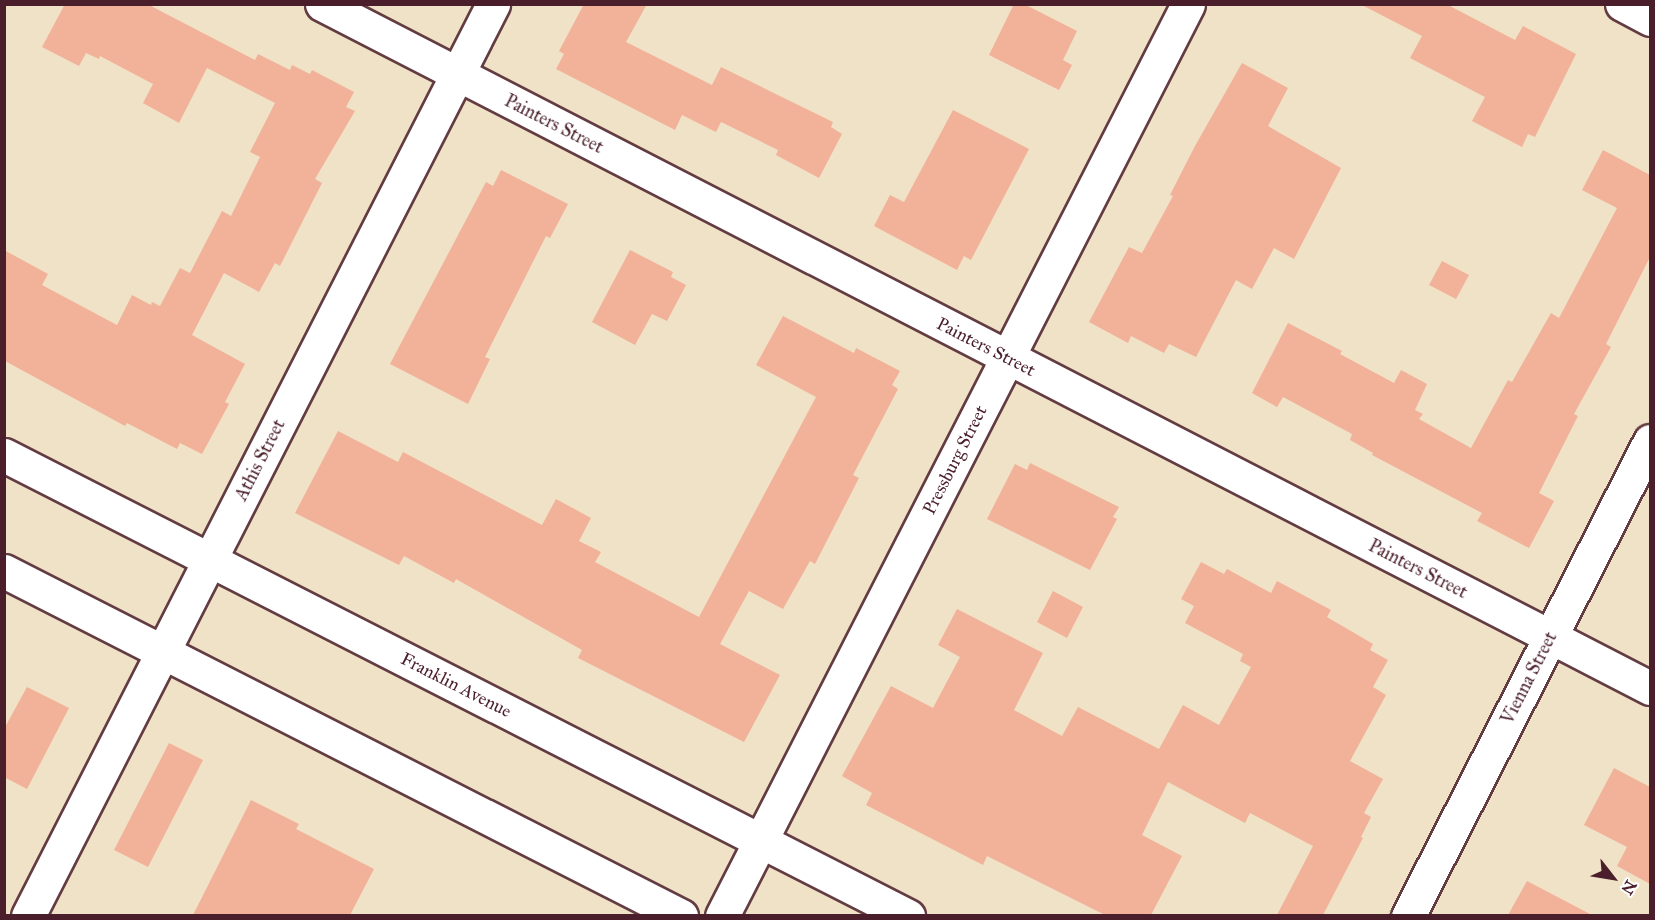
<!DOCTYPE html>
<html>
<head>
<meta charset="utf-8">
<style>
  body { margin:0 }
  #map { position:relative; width:1655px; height:920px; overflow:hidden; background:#f0e2c6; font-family:"IM FELL Great Primer",serif }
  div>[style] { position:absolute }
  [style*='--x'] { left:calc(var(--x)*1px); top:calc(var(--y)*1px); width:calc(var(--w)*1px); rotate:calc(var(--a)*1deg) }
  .building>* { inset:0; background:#f1b299 }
  .roads { filter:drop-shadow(2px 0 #633c42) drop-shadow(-2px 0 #633c42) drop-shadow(0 2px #633c42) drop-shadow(0 -2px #633c42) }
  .minor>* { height:33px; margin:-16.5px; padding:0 16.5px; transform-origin:16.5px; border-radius:16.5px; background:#fff }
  span { translate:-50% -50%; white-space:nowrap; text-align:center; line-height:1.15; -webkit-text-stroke:6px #fff; paint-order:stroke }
  .street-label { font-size:18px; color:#4a1f2b }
  .frame { position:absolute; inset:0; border:6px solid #4a1f2b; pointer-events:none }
  .north { position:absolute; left:1583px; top:848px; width:60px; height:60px; -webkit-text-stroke:4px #fff; paint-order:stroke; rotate:121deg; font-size:16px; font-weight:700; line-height:24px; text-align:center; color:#4a1f2b }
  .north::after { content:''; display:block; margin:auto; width:21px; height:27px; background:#4a1f2b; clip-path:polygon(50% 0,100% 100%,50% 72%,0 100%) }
</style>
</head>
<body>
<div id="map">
  <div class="building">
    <i style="clip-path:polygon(65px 4px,147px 4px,255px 60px,258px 54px,290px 70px,292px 65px,310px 74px,312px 70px,354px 92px,346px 107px,355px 111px,315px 179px,322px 183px,280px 266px,275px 263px,259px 292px,224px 273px,192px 335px,245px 364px,225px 402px,229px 404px,202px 454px,180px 443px,177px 449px,127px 423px,125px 426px,5px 361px,4px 250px,48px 274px,42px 285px,117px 325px,132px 295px,151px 305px,152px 302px,160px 306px,180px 268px,190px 273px,222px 211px,231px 216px,260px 157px,250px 152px,275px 103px,207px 68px,179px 123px,143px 103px,153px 84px,100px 56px,99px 59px,86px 53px,79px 66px,42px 47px)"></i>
    <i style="clip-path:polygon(584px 4px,647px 4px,626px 42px,712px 85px,721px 67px,833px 122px,831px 127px,842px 134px,819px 178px,776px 155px,778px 150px,721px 122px,716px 132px,682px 115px,675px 130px,556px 69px,564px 54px,559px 51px)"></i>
    <i style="clip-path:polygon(1014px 4px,1024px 4px,1077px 31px,1063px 60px,1072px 65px,1059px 90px,989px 55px)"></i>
    <i style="clip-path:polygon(1360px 4px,1446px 4px,1515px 40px,1523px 26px,1576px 54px,1535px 137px,1528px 134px,1522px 147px,1472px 121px,1485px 97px,1410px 58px,1422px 36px)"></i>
    <i style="clip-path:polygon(1242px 63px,1288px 88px,1268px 126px,1341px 168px,1294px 259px,1274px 248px,1252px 289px,1236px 280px,1196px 357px,1169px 344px,1164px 353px,1131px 336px,1128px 343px,1089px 322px,1129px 247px,1142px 253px,1173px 196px,1170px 195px,1195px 146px)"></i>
    <i style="clip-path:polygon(953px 110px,1029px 149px,971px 260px,964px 256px,957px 270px,874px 226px,890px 195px,904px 202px)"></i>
    <i style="clip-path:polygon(1603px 150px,1650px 175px,1650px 257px,1606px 344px,1611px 347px,1574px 414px,1578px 416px,1539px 493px,1554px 501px,1529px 548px,1477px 521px,1482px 513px,1372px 455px,1373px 453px,1350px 440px,1352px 434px,1283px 397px,1277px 407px,1252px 393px,1288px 323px,1342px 351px,1340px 354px,1394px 383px,1401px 370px,1427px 384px,1415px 410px,1423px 414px,1419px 419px,1471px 448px,1508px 380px,1512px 382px,1551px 313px,1559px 318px,1617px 208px,1582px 190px)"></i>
    <i style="clip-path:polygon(501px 170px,568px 204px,550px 238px,546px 236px,485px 357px,490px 359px,468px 404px,390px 364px,486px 182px,493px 186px)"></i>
    <i style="clip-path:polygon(630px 250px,673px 272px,671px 277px,686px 285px,667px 321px,652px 314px,635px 345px,592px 322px)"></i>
    <i style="clip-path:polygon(1442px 261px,1469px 275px,1456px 299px,1429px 285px)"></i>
    <i style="clip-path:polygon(783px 316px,854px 353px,856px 348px,900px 371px,892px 385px,898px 389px,853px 475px,859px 478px,815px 564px,810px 561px,783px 609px,749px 591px,720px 644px,780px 675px,744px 742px,578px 658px,582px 650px,456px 579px,454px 583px,404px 556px,399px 565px,295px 513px,338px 431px,398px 462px,403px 452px,542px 525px,556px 499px,591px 518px,579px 541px,601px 552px,595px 562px,699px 617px,816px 397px,756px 365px)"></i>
    <i style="clip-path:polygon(1030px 463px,1119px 507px,1113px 517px,1117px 519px,1090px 570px,987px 519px,1015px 464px,1027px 470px)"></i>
    <i style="clip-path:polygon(1201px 562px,1224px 574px,1227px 569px,1271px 593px,1277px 581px,1331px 610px,1327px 617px,1373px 644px,1370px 650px,1388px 660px,1373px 687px,1386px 695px,1350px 761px,1383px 779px,1364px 813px,1371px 817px,1361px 837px,1363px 838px,1323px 915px,1277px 915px,1313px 846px,1250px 813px,1245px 823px,1168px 782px,1142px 835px,1182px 856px,1151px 915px,1105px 915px,987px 856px,983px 865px,866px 805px,872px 793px,842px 776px,891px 686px,933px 708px,960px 657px,938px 645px,957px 609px,1043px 653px,1014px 710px,1062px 736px,1078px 707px,1159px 749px,1183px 705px,1219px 725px,1251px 667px,1240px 661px,1243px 654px,1185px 623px,1194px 606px,1181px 599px)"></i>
    <i style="clip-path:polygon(1053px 591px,1083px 607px,1067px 638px,1037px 622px)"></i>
    <i style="clip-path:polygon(27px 687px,69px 708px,27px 789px,4px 777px,4px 729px)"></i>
    <i style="clip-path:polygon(169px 743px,203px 760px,148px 867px,114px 850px)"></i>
    <i style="clip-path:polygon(1614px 768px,1650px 787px,1650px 884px,1617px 866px,1627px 847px,1584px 825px)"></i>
    <i style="clip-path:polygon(251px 800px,299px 824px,296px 829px,374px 869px,350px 915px,193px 915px)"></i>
    <i style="clip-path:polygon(1527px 881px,1592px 915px,1508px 915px)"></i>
  </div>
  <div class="roads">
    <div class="minor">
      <i style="--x:322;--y:4;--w:1494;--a:27.25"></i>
      <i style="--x:1622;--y:4;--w:32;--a:28"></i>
      <i style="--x:4;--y:455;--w:1015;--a:27.02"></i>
      <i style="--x:4;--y:571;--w:760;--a:27"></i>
      <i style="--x:28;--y:916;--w:1024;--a:-62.98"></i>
      <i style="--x:722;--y:916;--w:1024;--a:-62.93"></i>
      <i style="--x:1408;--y:916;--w:533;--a:-63"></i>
    </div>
  </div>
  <div class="street-label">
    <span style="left:554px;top:124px;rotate:27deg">Painters Street</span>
    <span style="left:986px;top:347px;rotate:27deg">Painters Street</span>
    <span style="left:260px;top:460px;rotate:-63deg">Athis Street</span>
    <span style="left:955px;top:460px;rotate:-63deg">Pressburg Street</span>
    <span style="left:1418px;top:569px;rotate:27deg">Painters Street</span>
    <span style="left:1529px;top:678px;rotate:-63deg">Vienna Street</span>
    <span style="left:456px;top:685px;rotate:27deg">Franklin Avenue</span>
  </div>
  <div class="frame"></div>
  <div class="north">N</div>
</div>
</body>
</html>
